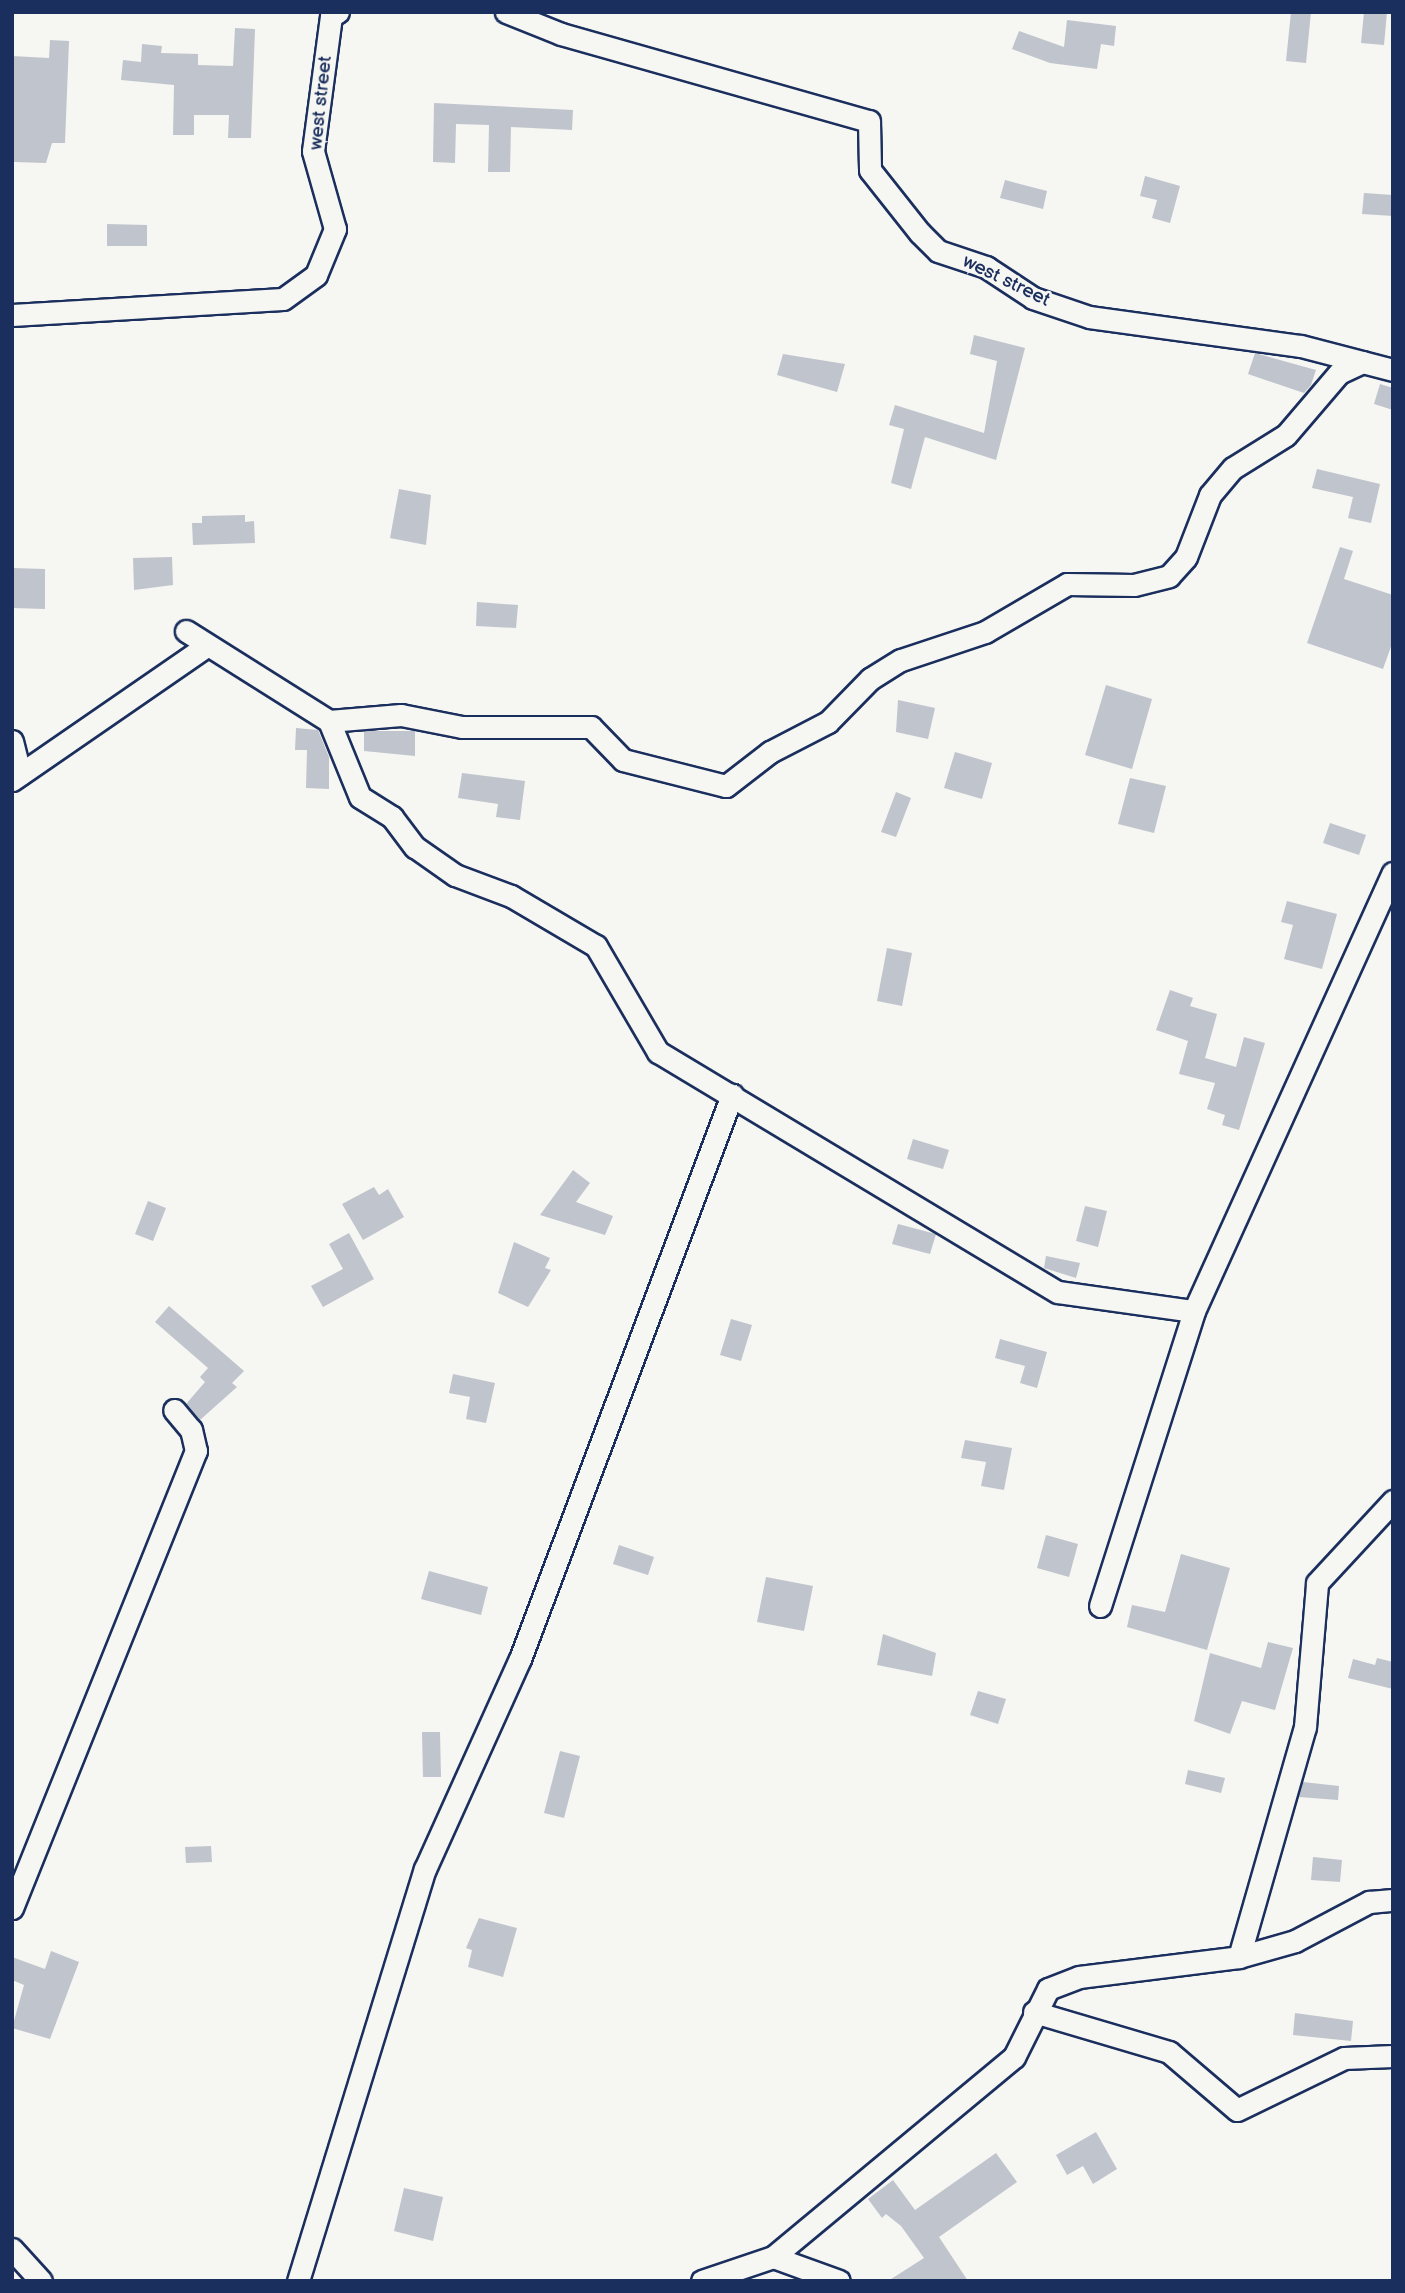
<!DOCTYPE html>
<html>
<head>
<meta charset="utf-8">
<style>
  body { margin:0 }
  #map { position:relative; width:1405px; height:2293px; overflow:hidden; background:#f6f6f2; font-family:"Balsamiq Sans",sans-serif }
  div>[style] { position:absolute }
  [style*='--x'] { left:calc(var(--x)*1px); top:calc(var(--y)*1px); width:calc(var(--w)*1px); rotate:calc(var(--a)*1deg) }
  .building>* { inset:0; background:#c0c4cd }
  .roads { filter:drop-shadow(2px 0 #1b2f5e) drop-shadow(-2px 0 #1b2f5e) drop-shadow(0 2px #1b2f5e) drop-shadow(0 -2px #1b2f5e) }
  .street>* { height:21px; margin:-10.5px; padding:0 10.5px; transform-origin:10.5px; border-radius:10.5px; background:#f6f6f2 }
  span { translate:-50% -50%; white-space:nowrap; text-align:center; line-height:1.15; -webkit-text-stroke:5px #f6f6f2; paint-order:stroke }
  .street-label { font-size:19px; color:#1b2f5e }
  .frame { position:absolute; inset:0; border:14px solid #1b2f5e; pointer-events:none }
</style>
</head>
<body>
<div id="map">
  <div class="building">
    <i style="clip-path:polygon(1291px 12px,1311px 12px,1306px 63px,1286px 61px)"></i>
    <i style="clip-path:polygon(1364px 12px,1387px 12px,1384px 45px,1361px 43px)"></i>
    <i style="clip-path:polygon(1067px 20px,1116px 26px,1114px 46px,1101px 44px,1097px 69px,1050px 63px,1012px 49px,1019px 31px,1064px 47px)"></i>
    <i style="clip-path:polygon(235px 28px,255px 29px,251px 138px,228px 138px,229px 115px,194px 115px,194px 135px,173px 135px,174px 85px,121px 80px,123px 60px,141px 62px,142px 44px,162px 46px,161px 53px,198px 54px,198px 65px,233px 66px)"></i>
    <i style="clip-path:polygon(50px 40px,69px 41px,65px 143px,52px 143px,46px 163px,14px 162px,12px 56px,49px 58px)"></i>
    <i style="clip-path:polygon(434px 103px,573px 110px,572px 130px,511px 127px,510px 172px,488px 172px,489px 125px,456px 124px,455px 163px,433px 162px)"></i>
    <i style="clip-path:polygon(1145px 176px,1180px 186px,1170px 223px,1152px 218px,1157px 200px,1140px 196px)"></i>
    <i style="clip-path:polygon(1005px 180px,1047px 191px,1043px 209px,1000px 198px)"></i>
    <i style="clip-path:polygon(1364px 193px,1393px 195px,1393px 216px,1362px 214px)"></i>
    <i style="clip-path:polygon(107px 224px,147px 225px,147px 246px,107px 246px)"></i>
    <i style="clip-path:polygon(974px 335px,1025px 348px,996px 460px,925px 437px,911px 489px,891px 483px,904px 429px,889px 425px,895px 405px,984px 433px,997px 361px,970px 354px)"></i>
    <i style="clip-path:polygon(1255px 353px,1316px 370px,1311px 385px,1304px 393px,1248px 374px)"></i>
    <i style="clip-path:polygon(783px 354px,845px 364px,837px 392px,777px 375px)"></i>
    <i style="clip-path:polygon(1380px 384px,1393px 388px,1393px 410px,1374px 404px)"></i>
    <i style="clip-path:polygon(1317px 469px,1380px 484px,1371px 523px,1348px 518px,1353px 497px,1312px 488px)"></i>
    <i style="clip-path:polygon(399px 489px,431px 495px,426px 545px,390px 538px)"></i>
    <i style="clip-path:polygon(245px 515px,245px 522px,254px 521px,255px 543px,193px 545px,192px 523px,202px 523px,202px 516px)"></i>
    <i style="clip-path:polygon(1340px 547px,1353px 551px,1344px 579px,1393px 595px,1393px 641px,1383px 669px,1307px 643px)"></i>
    <i style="clip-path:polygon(172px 557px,173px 585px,134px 590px,133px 558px)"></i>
    <i style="clip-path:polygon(12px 568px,45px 569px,45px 609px,12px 608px)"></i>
    <i style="clip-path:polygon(477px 602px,518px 605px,516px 628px,476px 626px)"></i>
    <i style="clip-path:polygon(1106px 685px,1152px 699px,1132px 769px,1085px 755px)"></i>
    <i style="clip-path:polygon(898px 700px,935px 708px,928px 739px,896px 732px)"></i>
    <i style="clip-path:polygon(296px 728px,318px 730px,329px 757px,329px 789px,306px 788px,307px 750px,295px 750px)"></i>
    <i style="clip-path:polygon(364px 731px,415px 731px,415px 756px,364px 751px)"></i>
    <i style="clip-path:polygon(955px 752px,992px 763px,982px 799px,944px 788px)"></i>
    <i style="clip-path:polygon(462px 773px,525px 781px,520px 820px,496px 817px,498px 804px,458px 798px)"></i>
    <i style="clip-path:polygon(1130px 778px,1166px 786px,1154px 833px,1118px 824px)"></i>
    <i style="clip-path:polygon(896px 792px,911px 798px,896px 837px,881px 832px)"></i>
    <i style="clip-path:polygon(1330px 823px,1366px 835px,1359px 855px,1323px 843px)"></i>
    <i style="clip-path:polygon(1287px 901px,1337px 914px,1322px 969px,1284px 959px,1293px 925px,1281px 922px)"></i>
    <i style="clip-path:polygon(887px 948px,912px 953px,902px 1006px,877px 1001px)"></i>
    <i style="clip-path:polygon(1170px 990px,1193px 998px,1190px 1006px,1217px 1014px,1205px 1058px,1236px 1067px,1244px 1037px,1265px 1043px,1239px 1130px,1222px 1125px,1225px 1115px,1207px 1109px,1215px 1083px,1179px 1074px,1188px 1041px,1156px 1030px)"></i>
    <i style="clip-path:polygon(913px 1139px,949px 1150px,943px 1169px,907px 1159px)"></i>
    <i style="clip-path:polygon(573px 1170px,590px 1183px,576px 1202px,613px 1216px,605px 1235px,540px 1215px)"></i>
    <i style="clip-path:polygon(374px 1187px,379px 1195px,388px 1189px,404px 1217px,363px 1240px,342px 1204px)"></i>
    <i style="clip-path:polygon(148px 1201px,166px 1208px,153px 1241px,135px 1234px)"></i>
    <i style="clip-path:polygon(1085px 1206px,1107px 1211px,1098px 1247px,1076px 1241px)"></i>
    <i style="clip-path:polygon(898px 1224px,936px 1234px,930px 1254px,892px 1244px)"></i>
    <i style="clip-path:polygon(349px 1233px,374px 1279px,323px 1307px,311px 1286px,343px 1269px,329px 1244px)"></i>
    <i style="clip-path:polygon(514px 1242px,550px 1258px,545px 1268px,551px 1270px,528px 1307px,498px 1293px)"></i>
    <i style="clip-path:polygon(1046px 1256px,1080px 1263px,1076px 1278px,1044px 1268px)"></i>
    <i style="clip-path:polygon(169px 1306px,244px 1371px,232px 1383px,237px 1387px,200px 1420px,186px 1404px,205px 1382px,200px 1377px,208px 1368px,155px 1322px)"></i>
    <i style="clip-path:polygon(731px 1319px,752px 1325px,741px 1361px,720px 1355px)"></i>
    <i style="clip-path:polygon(1000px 1339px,1047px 1352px,1037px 1388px,1020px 1383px,1025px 1366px,995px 1358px)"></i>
    <i style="clip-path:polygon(453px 1374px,495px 1383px,486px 1423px,466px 1419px,470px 1397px,449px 1393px)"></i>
    <i style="clip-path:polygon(965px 1440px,1012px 1448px,1004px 1490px,981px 1486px,986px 1462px,961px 1458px)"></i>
    <i style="clip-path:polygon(1046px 1535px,1078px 1544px,1069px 1577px,1037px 1568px)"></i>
    <i style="clip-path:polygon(619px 1545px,654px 1557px,648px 1575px,613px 1564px)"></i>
    <i style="clip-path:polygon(1181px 1554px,1230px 1568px,1207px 1650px,1127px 1627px,1132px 1605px,1165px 1612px)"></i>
    <i style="clip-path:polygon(429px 1571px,488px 1587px,481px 1615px,421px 1599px)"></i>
    <i style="clip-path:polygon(766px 1577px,813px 1586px,804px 1631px,757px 1622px)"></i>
    <i style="clip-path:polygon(883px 1634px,936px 1653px,932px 1676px,877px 1665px)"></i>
    <i style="clip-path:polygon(1268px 1642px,1293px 1648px,1275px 1710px,1242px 1701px,1230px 1734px,1194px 1721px,1210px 1653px,1261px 1668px)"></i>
    <i style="clip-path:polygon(1377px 1658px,1393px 1662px,1393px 1689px,1348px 1678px,1353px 1659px,1375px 1665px)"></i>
    <i style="clip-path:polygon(978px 1691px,1006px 1699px,998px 1724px,970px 1715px)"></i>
    <i style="clip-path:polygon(422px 1732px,440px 1732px,441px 1777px,423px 1777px)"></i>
    <i style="clip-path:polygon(560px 1751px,580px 1756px,564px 1818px,544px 1813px)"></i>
    <i style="clip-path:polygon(1188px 1770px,1225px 1778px,1221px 1793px,1185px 1784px)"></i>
    <i style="clip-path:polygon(1303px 1782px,1339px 1786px,1338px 1800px,1299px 1797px)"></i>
    <i style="clip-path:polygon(211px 1846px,212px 1862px,186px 1863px,185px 1847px)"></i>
    <i style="clip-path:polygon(1313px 1857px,1342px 1860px,1340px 1882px,1311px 1880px)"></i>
    <i style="clip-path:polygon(479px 1918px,517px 1928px,503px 1977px,468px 1967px,472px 1950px,466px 1948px)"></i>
    <i style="clip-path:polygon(51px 1951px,79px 1962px,50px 2039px,12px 2028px,24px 1985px,12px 1980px,12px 1957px,45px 1969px)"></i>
    <i style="clip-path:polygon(1295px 2013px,1353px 2021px,1351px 2041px,1293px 2035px)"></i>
    <i style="clip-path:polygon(1096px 2132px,1117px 2169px,1093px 2184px,1083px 2166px,1067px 2175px,1056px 2155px)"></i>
    <i style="clip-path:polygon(996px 2153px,1017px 2182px,939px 2237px,968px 2281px,888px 2281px,924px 2258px,901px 2226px,886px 2214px,882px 2218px,868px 2199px,893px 2180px,915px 2210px)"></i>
    <i style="clip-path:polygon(404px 2188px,443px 2197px,433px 2241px,394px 2231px)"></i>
  </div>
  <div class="roads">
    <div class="street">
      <i style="--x:506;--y:12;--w:59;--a:21.8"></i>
      <i style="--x:561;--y:34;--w:320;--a:15.8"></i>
      <i style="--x:869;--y:121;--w:49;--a:88.8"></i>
      <i style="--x:870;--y:170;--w:80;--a:51.6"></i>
      <i style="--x:920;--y:233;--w:25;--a:45"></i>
      <i style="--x:938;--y:251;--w:51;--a:18.4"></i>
      <i style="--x:986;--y:267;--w:56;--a:33.4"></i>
      <i style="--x:1033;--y:298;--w:59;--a:18.7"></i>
      <i style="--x:1089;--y:317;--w:214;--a:7.8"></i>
      <i style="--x:1301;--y:346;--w:95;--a:14.6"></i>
      <i style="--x:12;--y:315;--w:271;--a:-3.4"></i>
      <i style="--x:283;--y:299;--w:41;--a:-36"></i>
      <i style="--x:316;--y:275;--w:50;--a:-67.6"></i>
      <i style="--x:335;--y:229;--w:81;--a:-105.8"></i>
      <i style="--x:313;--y:151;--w:136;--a:-82.4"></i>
      <i style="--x:331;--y:16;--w:8;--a:-30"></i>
      <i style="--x:186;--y:631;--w:169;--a:32.2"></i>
      <i style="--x:329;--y:721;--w:82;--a:67.8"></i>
      <i style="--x:360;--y:797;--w:38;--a:32"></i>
      <i style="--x:392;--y:817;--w:38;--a:53"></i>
      <i style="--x:415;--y:847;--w:49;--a:35"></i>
      <i style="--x:455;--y:875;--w:60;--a:20.6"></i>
      <i style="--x:511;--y:896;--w:99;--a:30.5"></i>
      <i style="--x:596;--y:946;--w:123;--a:59.7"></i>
      <i style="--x:658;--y:1052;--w:466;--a:31"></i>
      <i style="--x:1058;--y:1292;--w:137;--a:8"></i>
      <i style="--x:329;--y:721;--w:72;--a:-4.8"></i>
      <i style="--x:401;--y:715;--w:62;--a:11.1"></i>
      <i style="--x:462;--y:727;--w:129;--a:0"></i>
      <i style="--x:591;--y:727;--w:46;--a:45.9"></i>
      <i style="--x:623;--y:760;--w:106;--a:14.2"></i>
      <i style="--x:726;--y:786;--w:56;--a:-37.7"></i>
      <i style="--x:770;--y:752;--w:65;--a:-27.3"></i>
      <i style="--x:828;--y:722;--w:60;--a:-45.7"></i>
      <i style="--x:870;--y:679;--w:36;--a:-32"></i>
      <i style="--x:901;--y:660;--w:89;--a:-18.4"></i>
      <i style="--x:985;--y:632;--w:95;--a:-30.3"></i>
      <i style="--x:1067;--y:584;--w:67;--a:0.9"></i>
      <i style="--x:1134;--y:585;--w:36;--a:-14"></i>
      <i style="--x:1169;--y:576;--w:25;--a:-48"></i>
      <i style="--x:1186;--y:557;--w:66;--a:-68.8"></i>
      <i style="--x:1210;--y:495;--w:35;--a:-50"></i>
      <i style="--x:1233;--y:468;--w:62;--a:-31.9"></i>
      <i style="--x:1286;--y:435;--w:82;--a:-49.5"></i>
      <i style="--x:1339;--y:373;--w:26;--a:-25"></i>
      <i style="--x:12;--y:741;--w:34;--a:76"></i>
      <i style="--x:12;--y:780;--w:236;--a:-34.6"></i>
      <i style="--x:1100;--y:1606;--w:310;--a:-72.3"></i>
      <i style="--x:1194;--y:1311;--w:481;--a:-65.6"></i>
      <i style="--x:12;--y:1908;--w:493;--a:-68.1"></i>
      <i style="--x:196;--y:1451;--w:22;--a:-103"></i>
      <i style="--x:191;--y:1430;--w:26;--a:-130"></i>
      <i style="--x:1239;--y:1957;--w:239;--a:-74"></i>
      <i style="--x:1305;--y:1727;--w:144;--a:-85.2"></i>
      <i style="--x:1317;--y:1583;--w:112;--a:-47.2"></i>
      <i style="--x:1034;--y:2012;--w:141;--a:16.5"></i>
      <i style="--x:1169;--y:2052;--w:89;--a:40.5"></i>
      <i style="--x:1237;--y:2110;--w:119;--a:-25.9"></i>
      <i style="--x:1344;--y:2058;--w:49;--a:-2.3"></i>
      <i style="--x:12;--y:2249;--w:43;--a:47.8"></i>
      <i style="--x:773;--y:2257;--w:313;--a:-39.7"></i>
      <i style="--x:1014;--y:2057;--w:76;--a:-63.4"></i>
      <i style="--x:1048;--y:1989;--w:33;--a:-21"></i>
      <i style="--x:1079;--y:1977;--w:161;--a:-7.1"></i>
      <i style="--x:1239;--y:1957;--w:58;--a:-15.9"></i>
      <i style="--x:1295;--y:1941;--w:84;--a:-27.8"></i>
      <i style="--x:1369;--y:1902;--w:24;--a:-5"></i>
      <i style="--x:298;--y:2281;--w:431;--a:-72.9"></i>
      <i style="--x:425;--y:1869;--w:230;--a:-65.7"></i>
      <i style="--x:520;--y:1659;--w:603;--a:-69.4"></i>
      <i style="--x:702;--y:2281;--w:75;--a:-18.7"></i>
      <i style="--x:773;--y:2257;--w:70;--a:20"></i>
    </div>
  </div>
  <div class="street-label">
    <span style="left:321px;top:103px;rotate:-84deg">west street</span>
    <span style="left:1006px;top:281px;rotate:26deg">west street</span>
  </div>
  <div class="frame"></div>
</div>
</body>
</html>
